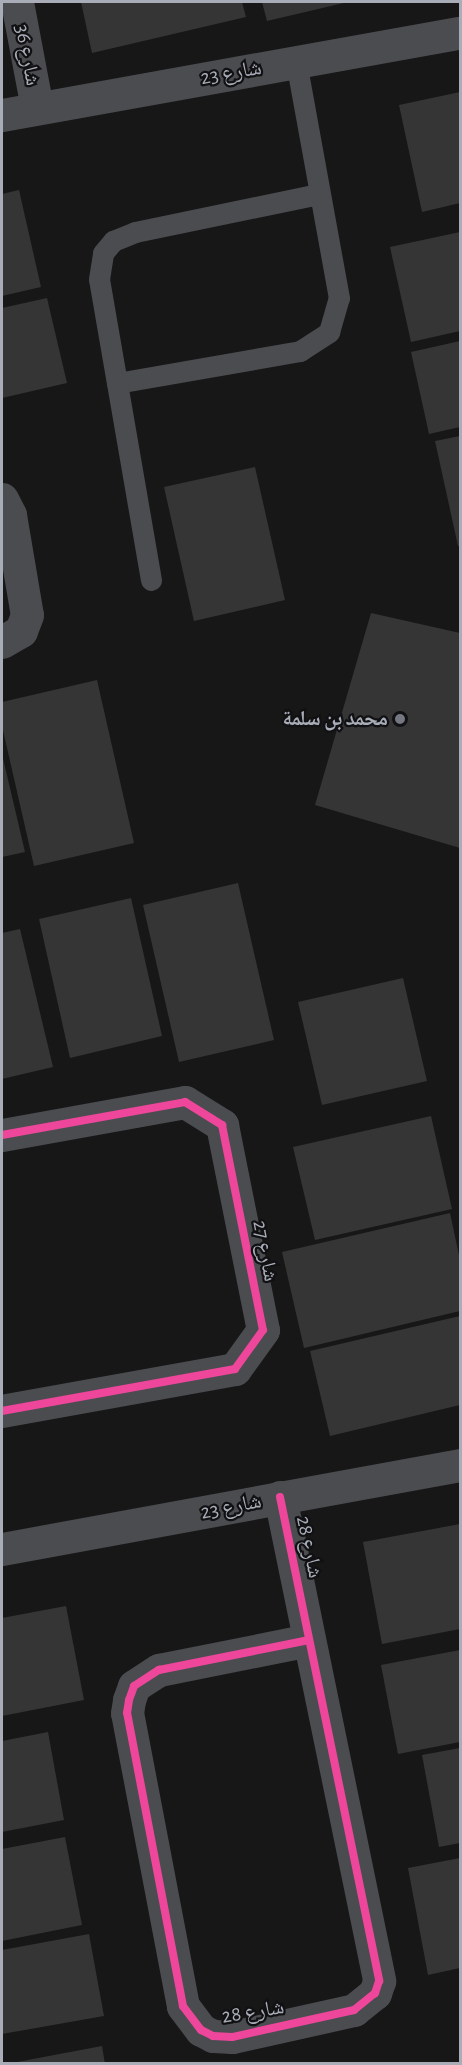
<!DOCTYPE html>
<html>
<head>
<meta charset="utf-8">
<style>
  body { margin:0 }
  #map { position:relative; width:462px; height:2065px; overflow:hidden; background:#171717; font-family:"Alegreya Sans","Noto Naskh Arabic",sans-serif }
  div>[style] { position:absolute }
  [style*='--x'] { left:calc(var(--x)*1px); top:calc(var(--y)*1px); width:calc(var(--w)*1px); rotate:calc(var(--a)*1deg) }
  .building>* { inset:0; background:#353536 }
  .lane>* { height:21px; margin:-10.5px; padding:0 10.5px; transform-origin:10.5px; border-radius:10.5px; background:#4b4c50 }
  .street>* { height:33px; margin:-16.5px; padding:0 16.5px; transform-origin:16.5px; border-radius:16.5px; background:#4b4c50 }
  .cycleway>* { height:8px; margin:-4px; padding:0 4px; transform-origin:4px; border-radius:4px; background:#ed469a }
  .dots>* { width:16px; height:16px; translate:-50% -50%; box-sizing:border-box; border:3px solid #111113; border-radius:50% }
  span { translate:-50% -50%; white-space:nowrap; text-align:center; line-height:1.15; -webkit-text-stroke:4.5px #111113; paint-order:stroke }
  .street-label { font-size:21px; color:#a8adb8 }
  .poi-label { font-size:21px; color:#a8adb8; font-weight:700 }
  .right { translate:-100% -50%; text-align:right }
  .frame { position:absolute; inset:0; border:3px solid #a8adb8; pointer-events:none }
</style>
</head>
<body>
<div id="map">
  <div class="building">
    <i style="clip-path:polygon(81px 2px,242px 2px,246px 17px,92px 53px)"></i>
    <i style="clip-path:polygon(262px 2px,348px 2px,267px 21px)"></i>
    <i style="clip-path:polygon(460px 92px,460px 203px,422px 212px,399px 105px)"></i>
    <i style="clip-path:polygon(19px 190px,41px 287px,2px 296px,2px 194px)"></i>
    <i style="clip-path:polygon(460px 232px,460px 331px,411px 342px,390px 247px)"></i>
    <i style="clip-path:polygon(47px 298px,67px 383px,2px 398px,2px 308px)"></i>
    <i style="clip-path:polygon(460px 341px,460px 427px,429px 434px,411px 352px)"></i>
    <i style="clip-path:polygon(460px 436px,460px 546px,458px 546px,435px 441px)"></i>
    <i style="clip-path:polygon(255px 467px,285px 600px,194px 621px,164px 487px)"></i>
    <i style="clip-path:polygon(371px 613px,460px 633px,460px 848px,315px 805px)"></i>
    <i style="clip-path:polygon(97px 680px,134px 843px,34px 866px,2px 726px,2px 702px)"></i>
    <i style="clip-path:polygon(2px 754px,25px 852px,2px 857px)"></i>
    <i style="clip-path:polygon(238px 883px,274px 1040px,179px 1062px,143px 905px)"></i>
    <i style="clip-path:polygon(131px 898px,162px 1036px,70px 1058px,39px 919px)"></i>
    <i style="clip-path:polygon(20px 929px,53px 1067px,2px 1079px,2px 933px)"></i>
    <i style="clip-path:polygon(403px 978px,427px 1081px,322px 1105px,298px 1002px)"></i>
    <i style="clip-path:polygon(431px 1116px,452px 1209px,315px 1240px,293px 1147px)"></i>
    <i style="clip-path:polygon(450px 1213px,460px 1260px,460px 1311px,304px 1348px,282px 1252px)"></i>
    <i style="clip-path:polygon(460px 1316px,460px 1405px,330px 1436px,310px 1351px)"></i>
    <i style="clip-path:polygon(460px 1524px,460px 1629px,382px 1644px,363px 1542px)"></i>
    <i style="clip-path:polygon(66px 1606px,84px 1700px,2px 1716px,2px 1618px)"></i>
    <i style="clip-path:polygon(460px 1650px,460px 1742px,398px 1754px,381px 1665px)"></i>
    <i style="clip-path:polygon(48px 1732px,64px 1820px,2px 1832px,2px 1741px)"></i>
    <i style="clip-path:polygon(460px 1748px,460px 1843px,439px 1847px,422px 1755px)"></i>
    <i style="clip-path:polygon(65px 1837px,82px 1925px,2px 1941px,2px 1849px)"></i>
    <i style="clip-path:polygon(460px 1858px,460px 1968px,428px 1975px,408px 1868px)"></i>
    <i style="clip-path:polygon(89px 1934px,104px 2016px,2px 2034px,2px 1950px)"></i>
    <i style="clip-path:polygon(102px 2046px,105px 2064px,17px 2064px,17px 2062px)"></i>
  </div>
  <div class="lane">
    <i style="--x:117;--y:383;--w:186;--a:-9.9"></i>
    <i style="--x:300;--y:351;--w:35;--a:-33"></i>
    <i style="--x:329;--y:332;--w:35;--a:-74"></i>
    <i style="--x:339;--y:298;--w:240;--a:-100.3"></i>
    <i style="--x:151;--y:580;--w:305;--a:-99.8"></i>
    <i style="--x:99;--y:279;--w:26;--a:-81"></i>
    <i style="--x:103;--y:253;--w:16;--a:-50"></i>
    <i style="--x:113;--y:241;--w:24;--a:-22"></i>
    <i style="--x:135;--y:232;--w:188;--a:-11.7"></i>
  </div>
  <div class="street">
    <i style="--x:17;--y:2;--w:108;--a:79.3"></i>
    <i style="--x:2;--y:115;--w:465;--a:-10.2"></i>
    <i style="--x:2;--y:499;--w:18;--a:63"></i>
    <i style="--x:10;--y:515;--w:101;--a:80.4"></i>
    <i style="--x:27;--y:615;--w:17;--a:111"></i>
    <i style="--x:21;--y:631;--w:22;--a:150"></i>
    <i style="--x:2;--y:1135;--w:186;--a:-10.2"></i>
    <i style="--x:185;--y:1102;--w:44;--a:31.9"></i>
    <i style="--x:222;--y:1125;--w:209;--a:78.7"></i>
    <i style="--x:263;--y:1330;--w:48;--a:125.7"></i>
    <i style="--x:235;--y:1369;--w:237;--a:169.8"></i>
    <i style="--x:280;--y:1497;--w:494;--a:78.4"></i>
    <i style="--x:379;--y:1981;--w:13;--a:108"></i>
    <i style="--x:375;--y:1993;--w:27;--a:141"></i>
    <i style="--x:354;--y:2010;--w:125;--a:167.5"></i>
    <i style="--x:232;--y:2037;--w:19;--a:-177"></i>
    <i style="--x:213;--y:2036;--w:13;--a:-153"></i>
    <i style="--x:201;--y:2030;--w:30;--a:-127"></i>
    <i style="--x:183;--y:2006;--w:298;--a:-100.8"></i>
    <i style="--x:127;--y:1713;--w:13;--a:-81"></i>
    <i style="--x:129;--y:1700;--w:15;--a:-70"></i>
    <i style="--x:134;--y:1686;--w:30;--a:-33"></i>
    <i style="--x:159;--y:1670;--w:153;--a:-11.3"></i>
    <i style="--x:2;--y:1549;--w:466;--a:-10.4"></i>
  </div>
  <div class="cycleway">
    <i style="--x:2;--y:1135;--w:186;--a:-10.2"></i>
    <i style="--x:185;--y:1102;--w:44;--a:31.9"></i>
    <i style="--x:222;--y:1125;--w:209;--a:78.7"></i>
    <i style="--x:263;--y:1330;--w:48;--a:125.7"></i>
    <i style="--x:235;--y:1369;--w:237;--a:169.8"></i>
    <i style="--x:280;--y:1497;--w:494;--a:78.4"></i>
    <i style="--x:379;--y:1981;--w:13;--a:108"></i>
    <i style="--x:375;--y:1993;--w:27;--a:141"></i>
    <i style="--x:354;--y:2010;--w:125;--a:167.5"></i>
    <i style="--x:232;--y:2037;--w:19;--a:-177"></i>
    <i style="--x:213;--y:2036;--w:13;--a:-153"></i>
    <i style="--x:201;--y:2030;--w:30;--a:-127"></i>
    <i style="--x:183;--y:2006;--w:298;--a:-100.8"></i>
    <i style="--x:127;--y:1713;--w:13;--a:-81"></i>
    <i style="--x:129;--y:1700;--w:15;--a:-70"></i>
    <i style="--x:134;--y:1686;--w:30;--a:-33"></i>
    <i style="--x:159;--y:1670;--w:153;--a:-11.3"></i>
  </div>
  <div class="dots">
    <i style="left:400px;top:719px;background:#757880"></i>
  </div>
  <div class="street-label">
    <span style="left:27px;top:55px;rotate:79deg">شارع 36</span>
    <span style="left:231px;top:73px;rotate:-10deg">شارع 23</span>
    <span style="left:265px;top:1251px;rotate:79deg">شارع 27</span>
    <span style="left:231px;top:1507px;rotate:-11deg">شارع 23</span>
    <span style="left:309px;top:1547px;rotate:78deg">شارع 28</span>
    <span style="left:253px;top:2012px;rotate:-9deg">شارع 28</span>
  </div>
  <div class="poi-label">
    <span class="right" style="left:388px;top:719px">محمد بن سلمة</span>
  </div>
  <div class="frame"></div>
</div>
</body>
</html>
